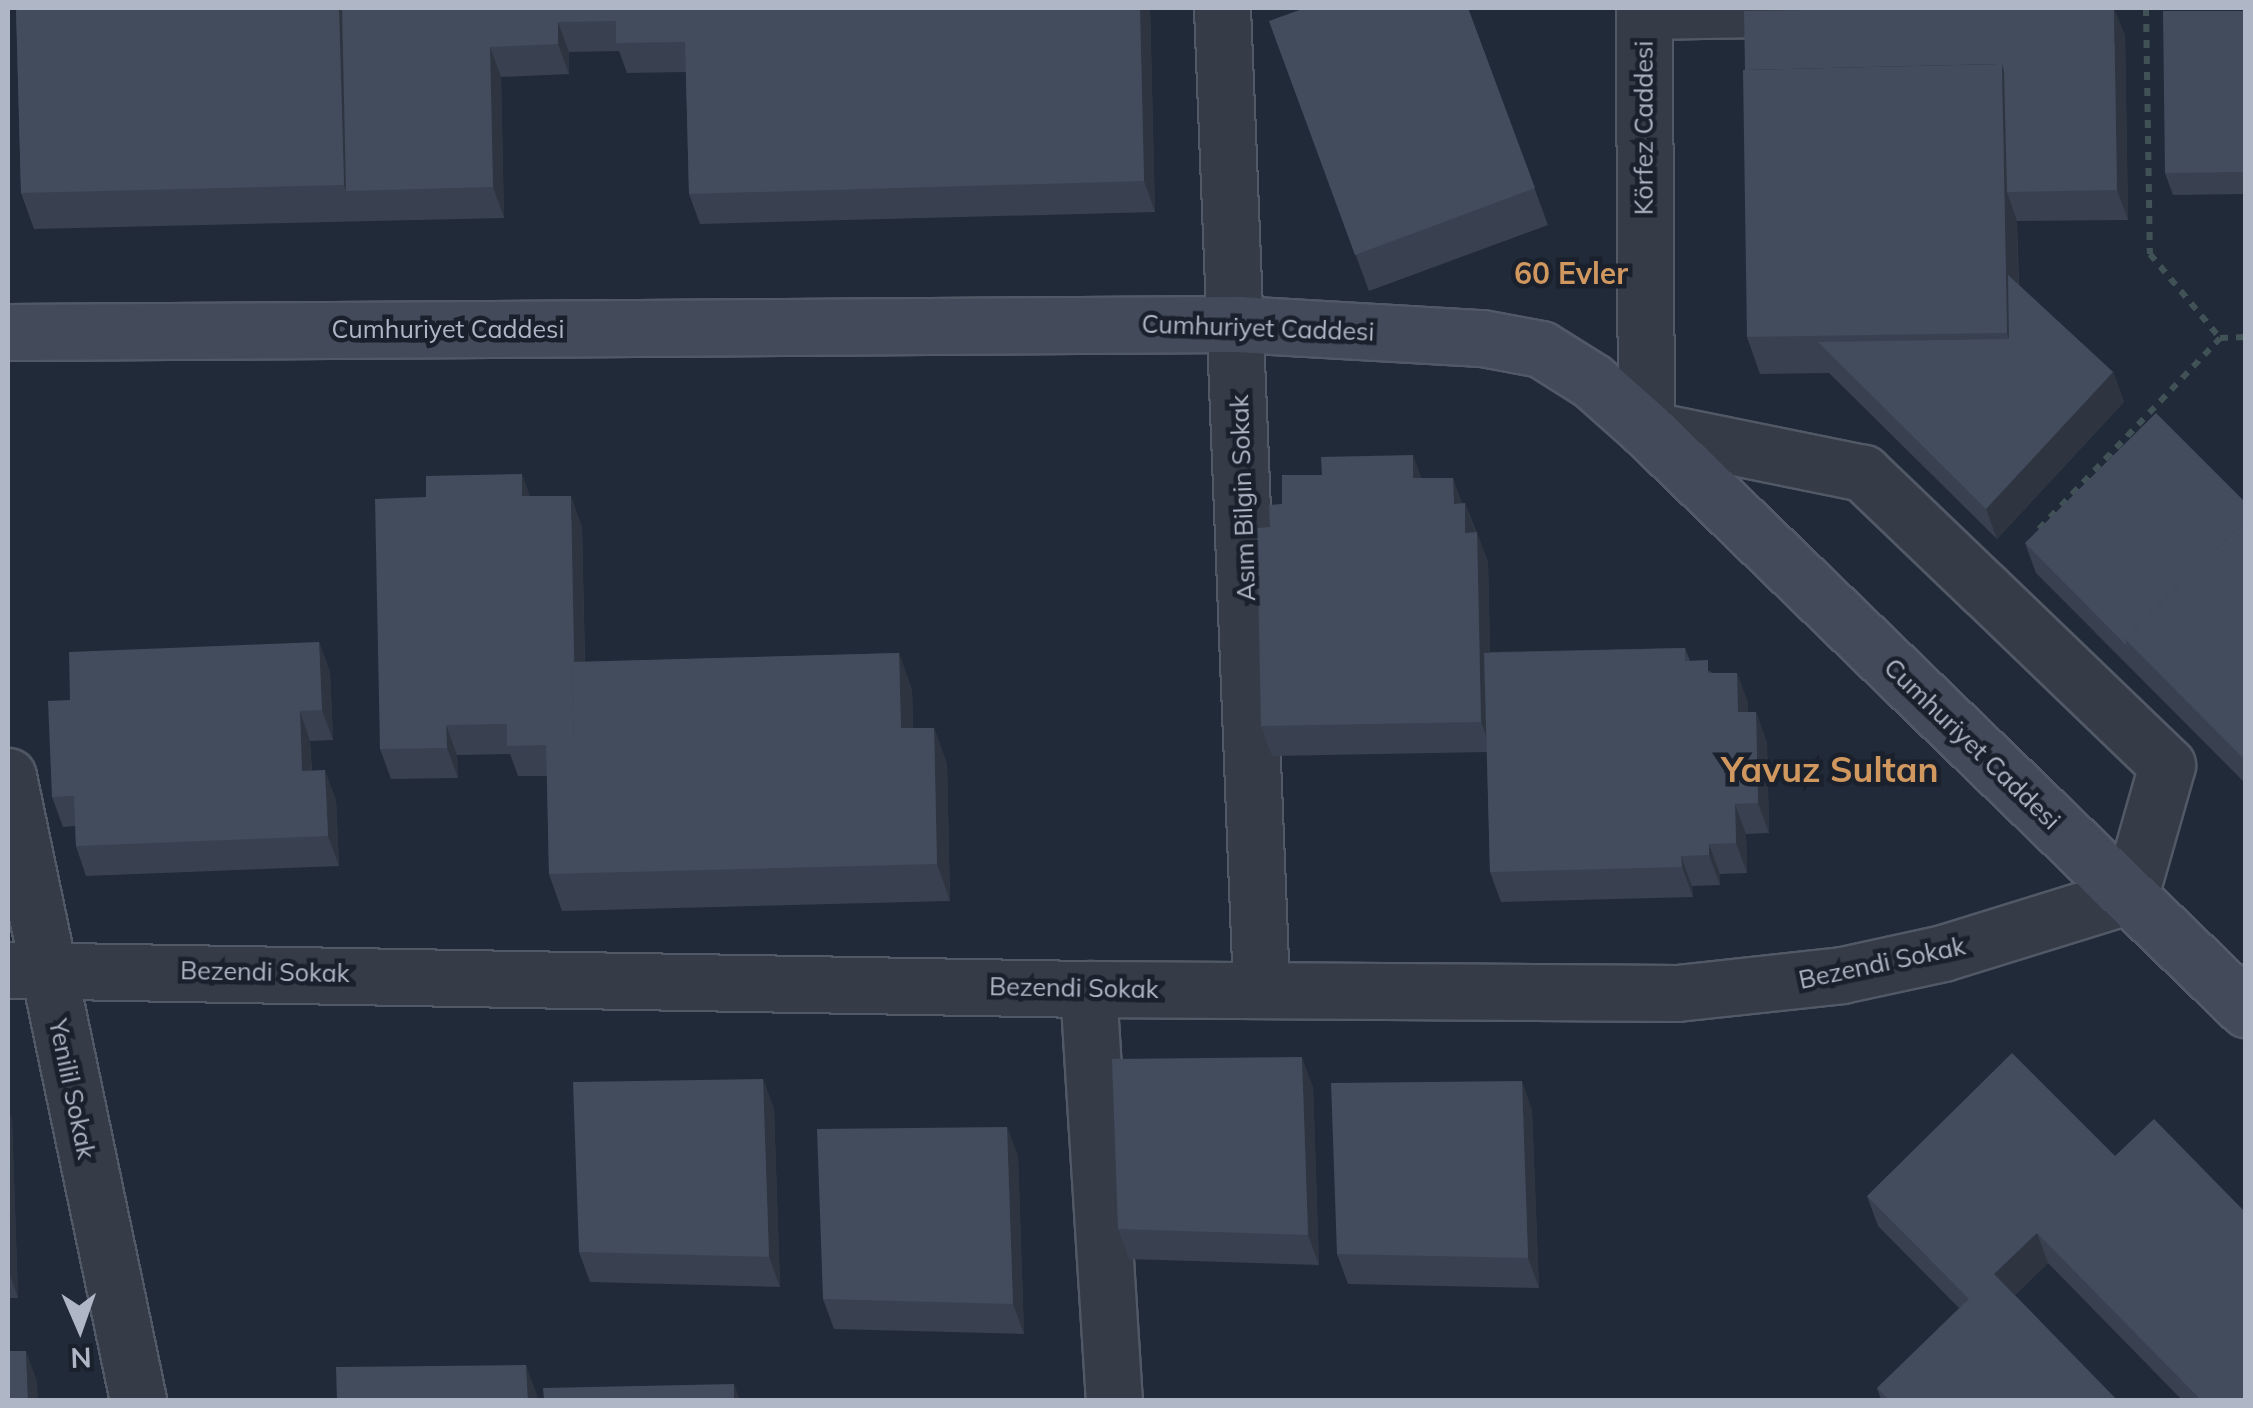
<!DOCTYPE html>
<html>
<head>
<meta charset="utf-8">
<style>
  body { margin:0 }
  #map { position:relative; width:2253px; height:1408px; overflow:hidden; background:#212a38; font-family:Mulish,sans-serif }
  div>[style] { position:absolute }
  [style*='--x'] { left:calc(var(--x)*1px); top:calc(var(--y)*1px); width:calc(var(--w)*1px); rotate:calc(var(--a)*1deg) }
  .path>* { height:6px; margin-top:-3px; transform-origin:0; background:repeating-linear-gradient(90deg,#415256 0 8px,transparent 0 16px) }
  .roads { filter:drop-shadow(2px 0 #525966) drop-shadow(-2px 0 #525966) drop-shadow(0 2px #525966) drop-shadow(0 -2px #525966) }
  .street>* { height:55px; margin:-27.5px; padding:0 27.5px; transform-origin:27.5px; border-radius:27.5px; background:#353c48 }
  .secondary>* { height:55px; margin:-27.5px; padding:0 27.5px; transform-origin:27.5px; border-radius:27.5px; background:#434b5b }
  .wall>* { inset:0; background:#394150 }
  .shaded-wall>* { inset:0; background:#2e3541 }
  .building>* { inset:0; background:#424c5d }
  span { translate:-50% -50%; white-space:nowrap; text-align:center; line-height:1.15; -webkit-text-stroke:9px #1a212d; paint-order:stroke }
  .street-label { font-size:25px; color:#afb6c5 }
  .quarter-label { font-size:30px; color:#d0975f; font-weight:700 }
  .district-label { font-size:35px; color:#d0975f; font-weight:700 }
  .frame { position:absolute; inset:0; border:10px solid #afb6c5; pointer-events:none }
  .north { position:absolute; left:30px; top:1278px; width:100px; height:100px; -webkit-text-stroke:8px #1a212d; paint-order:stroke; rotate:178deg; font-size:28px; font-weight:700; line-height:40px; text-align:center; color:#afb6c5 }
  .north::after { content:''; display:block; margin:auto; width:35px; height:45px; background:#afb6c5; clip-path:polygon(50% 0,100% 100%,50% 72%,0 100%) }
</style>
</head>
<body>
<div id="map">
  <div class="path">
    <i style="--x:2146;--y:8;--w:246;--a:89.1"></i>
    <i style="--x:2150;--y:254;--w:109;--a:50.2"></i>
    <i style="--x:2220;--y:338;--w:26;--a:-2"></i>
    <i style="--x:2039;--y:529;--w:263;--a:-46.5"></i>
  </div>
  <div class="roads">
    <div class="street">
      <i style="--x:1222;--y:8;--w:982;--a:87.72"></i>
      <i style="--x:1644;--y:11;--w:176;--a:-1"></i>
      <i style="--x:8;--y:776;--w:637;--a:78.23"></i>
      <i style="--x:8;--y:970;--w:1080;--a:1.01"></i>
      <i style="--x:1088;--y:989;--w:589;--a:0.39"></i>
      <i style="--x:1677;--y:993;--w:166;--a:-6.2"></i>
      <i style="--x:1842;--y:975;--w:103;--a:-12.3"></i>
      <i style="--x:1943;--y:953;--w:196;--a:-17.2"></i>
      <i style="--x:2130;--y:895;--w:135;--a:-74.1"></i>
      <i style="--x:2167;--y:765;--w:254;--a:-136.1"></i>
      <i style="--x:1984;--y:589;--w:168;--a:-136.2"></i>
      <i style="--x:1863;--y:473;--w:221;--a:-168.5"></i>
      <i style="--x:1646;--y:429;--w:421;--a:-90.3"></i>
      <i style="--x:1088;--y:989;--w:412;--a:86.4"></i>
    </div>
    <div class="secondary">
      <i style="--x:8;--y:332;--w:1229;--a:-0.37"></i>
      <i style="--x:1237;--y:324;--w:245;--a:3.3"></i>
      <i style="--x:1482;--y:338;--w:60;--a:10.6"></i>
      <i style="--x:1541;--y:349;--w:60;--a:32.1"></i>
      <i style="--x:1592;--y:381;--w:72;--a:41.6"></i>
      <i style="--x:1646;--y:429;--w:835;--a:44.03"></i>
    </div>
  </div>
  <div class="wall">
    <i style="clip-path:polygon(16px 8px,1150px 8px,1155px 212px,700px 224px,689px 194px,686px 72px,627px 73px,619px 51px,569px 52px,569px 74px,501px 77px,504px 218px,34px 229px,21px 193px)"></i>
    <i style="clip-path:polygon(1468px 8px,1548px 225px,1369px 291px,1269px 21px)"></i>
    <i style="clip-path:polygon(2246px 11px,2246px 194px,2173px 195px,2165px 173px)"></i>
    <i style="clip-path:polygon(2125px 35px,2128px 220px,2017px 221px,2019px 285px,2113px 372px,2124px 402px,1997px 539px,1829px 373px,1760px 374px,1747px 337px)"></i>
    <i style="clip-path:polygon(1421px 478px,1453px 478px,1462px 504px,1465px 503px,1488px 562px,1490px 652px,1685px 648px,1690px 661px,1713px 673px,1737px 673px,1748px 703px,1748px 712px,1756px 712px,1767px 743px,1769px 833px,1746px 834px,1747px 873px,1720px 874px,1720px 885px,1692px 886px,1693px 897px,1501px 902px,1490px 872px,1487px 752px,1272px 756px,1261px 726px,1270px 527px,1282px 504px)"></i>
    <i style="clip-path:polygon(530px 496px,582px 526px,585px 662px,899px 653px,912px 690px,913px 728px,934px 728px,947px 764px,950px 901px,562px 911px,549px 874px,547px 776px,518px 776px,510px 754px,457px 755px,458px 778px,391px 779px,380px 749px)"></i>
    <i style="clip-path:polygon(2246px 503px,2246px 784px,2036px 573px,2025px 543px)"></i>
    <i style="clip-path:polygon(319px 642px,330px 672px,333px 740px,310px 741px,312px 771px,336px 800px,339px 866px,86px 876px,76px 846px,75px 826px,63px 827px,52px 797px,70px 700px)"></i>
    <i style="clip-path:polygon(763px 1079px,774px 1109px,780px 1287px,590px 1282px,579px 1252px)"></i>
    <i style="clip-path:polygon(1522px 1081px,1532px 1111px,1539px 1288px,1348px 1284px,1337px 1254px)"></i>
    <i style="clip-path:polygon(1313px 1087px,1319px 1265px,1129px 1259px,1118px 1229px)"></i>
    <i style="clip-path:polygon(8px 1109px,12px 1120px,18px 1298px,8px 1298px)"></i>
    <i style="clip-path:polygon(1007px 1127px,1018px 1157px,1024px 1334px,834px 1329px,823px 1299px)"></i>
    <i style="clip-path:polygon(2115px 1156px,2246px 1400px,2182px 1400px,2048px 1263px,2015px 1295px,2117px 1400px,1881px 1400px,1877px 1388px,1959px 1308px,1878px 1226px,1867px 1196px)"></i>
  </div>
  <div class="shaded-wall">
    <i style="clip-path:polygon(339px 8px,352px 8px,346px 191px,344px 185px)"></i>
    <i style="clip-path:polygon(1140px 8px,1150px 8px,1155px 212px,1144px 181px)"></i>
    <i style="clip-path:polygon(2114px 8px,2125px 35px,2128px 220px,2117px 190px)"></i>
    <i style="clip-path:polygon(558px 22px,569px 52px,569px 74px,558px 44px)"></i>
    <i style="clip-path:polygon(490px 47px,501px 77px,504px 218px,493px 187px)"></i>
    <i style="clip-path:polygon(2002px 64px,2015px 101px,2007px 192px,2017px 221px,2020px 369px,2007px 333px)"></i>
    <i style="clip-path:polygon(2113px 372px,2124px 402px,1997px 539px,1986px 509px)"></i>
    <i style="clip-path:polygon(1413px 455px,1424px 485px,1413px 478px)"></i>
    <i style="clip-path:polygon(522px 474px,533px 504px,522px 496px)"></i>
    <i style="clip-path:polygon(1453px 478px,1464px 508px,1454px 504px)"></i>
    <i style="clip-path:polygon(571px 496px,582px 526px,587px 775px,576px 745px)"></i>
    <i style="clip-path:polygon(1465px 503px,1476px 534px,1465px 533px)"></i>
    <i style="clip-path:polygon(1477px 532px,1488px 562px,1492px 752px,1481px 722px)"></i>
    <i style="clip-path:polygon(319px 642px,330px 672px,333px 740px,322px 710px)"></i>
    <i style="clip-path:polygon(899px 653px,912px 690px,914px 764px,901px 728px)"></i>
    <i style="clip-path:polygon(1737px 673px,1748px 703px,1749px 742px,1738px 712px)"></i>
    <i style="clip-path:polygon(300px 711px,310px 741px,313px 801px,302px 771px)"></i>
    <i style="clip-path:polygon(1756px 712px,1767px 743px,1769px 833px,1758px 803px)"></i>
    <i style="clip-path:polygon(446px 725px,457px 755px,458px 778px,447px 748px)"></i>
    <i style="clip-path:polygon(934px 728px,947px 764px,950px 901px,937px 864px)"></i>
    <i style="clip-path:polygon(325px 770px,336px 800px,339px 866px,328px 836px)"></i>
    <i style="clip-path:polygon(1735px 804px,1746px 834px,1747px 873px,1736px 843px)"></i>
    <i style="clip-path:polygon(1709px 844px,1720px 874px,1720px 885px,1709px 855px)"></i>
    <i style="clip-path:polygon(1681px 856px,1692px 886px,1693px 897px,1682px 867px)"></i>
    <i style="clip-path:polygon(1302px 1057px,1313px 1087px,1319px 1265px,1308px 1235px)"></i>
    <i style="clip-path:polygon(763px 1079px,774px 1109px,780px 1287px,769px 1257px)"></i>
    <i style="clip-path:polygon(1522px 1081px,1532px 1111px,1539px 1288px,1528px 1258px)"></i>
    <i style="clip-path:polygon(8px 1109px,12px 1120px,18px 1298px,8px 1269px)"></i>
    <i style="clip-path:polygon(1007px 1127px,1018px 1157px,1024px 1334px,1013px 1304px)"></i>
    <i style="clip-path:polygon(2037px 1233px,2048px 1263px,2005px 1304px,1994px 1274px)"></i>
    <i style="clip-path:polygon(26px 1351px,37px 1381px,38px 1400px,28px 1400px)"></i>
    <i style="clip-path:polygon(526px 1365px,537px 1395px,538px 1400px,528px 1400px)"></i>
    <i style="clip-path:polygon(734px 1384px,740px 1400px,734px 1400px)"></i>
  </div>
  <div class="building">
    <i style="clip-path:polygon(16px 8px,339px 8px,344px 185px,21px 193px)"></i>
    <i style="clip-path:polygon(342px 8px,1140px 8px,1144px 181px,689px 194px,685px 42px,616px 43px,616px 21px,558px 22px,558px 44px,490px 47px,493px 187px,346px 191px)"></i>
    <i style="clip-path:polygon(1305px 8px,1468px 8px,1535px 188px,1355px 255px,1269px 21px)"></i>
    <i style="clip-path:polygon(1934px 8px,2114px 8px,2117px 190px,2007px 192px,2004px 71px,2002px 64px,1745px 70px,1744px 11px)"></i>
    <i style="clip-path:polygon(2163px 11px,2246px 11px,2246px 172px,2165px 173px)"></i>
    <i style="clip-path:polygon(2002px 64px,2007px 333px,1747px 337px,1743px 70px)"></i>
    <i style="clip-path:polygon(2008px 275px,2113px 372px,1986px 509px,1818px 342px,2009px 339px)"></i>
    <i style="clip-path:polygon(2156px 413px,2246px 503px,2246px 520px,2125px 639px,2127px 646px,2025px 543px)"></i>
    <i style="clip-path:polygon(1413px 455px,1413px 478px,1453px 478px,1454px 504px,1465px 503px,1465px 533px,1477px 532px,1481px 722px,1261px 726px,1257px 528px,1270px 527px,1269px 505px,1282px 504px,1282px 475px,1322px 475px,1321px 457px)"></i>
    <i style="clip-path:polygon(522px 474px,522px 496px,571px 496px,574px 662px,571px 662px,574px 738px,546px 738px,546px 745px,507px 746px,507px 724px,446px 725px,447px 748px,380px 749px,375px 499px,426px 497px,426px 476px)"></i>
    <i style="clip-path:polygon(2246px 520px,2246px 761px,2125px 639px)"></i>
    <i style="clip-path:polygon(319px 642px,322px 710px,300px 711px,302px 771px,325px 770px,328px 836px,76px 846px,74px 796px,52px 797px,48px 701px,70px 700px,69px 652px)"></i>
    <i style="clip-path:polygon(1685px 648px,1685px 661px,1708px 660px,1708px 673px,1737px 673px,1738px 712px,1756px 712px,1758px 803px,1735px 804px,1736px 843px,1709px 844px,1709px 855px,1681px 856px,1682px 867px,1490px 872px,1484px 653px)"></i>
    <i style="clip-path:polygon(899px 653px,901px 728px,934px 728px,937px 864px,549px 874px,546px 738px,574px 738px,571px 662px)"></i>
    <i style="clip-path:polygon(2012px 1053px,2115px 1156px,2154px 1119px,2246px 1213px,2246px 1400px,2201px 1400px,2037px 1233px,1994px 1274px,2117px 1400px,1889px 1400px,1877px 1388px,1969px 1299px,1867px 1196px)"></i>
    <i style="clip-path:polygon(1302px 1057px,1308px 1235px,1118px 1229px,1112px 1059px)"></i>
    <i style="clip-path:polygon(763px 1079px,769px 1257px,579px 1252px,573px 1082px)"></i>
    <i style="clip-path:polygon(1522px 1081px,1528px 1258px,1337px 1254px,1331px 1083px)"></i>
    <i style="clip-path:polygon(1007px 1127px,1013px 1304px,823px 1299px,817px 1129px)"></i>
    <i style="clip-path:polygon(8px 1351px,26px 1351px,28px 1400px,8px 1400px)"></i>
    <i style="clip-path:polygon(526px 1365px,528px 1400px,337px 1400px,336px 1367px)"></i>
    <i style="clip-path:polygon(734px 1384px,734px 1400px,544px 1400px,543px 1388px)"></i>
  </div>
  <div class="street-label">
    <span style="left:1644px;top:128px;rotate:-90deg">Körfez Caddesi</span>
    <span style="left:1258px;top:328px;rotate:2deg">Cumhuriyet Caddesi</span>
    <span style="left:448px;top:329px">Cumhuriyet Caddesi</span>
    <span style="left:1243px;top:498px;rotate:-92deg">Asım Bilgin Sokak</span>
    <span style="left:1972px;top:744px;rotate:44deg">Cumhuriyet Caddesi</span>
    <span style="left:1882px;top:963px;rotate:-12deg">Bezendi Sokak</span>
    <span style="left:265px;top:972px;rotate:1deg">Bezendi Sokak</span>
    <span style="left:1074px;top:988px;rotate:1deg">Bezendi Sokak</span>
    <span style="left:72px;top:1089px;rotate:78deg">Yenilil Sokak</span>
  </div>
  <div class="quarter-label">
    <span style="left:1571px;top:273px">60 Evler</span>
  </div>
  <div class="district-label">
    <span style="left:1830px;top:769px">Yavuz Sultan</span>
  </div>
  <div class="frame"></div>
  <div class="north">N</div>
</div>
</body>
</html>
